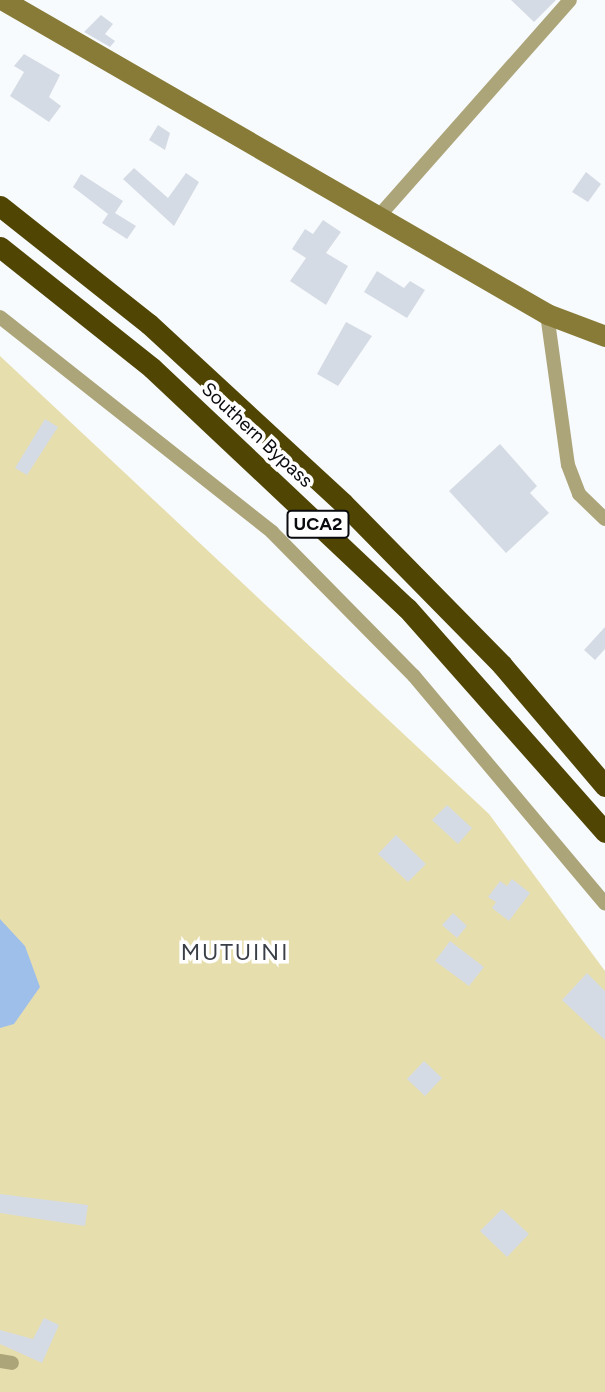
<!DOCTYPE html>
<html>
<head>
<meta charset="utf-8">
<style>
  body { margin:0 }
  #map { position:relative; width:605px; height:1392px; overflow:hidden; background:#f8fbfe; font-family:Figtree,sans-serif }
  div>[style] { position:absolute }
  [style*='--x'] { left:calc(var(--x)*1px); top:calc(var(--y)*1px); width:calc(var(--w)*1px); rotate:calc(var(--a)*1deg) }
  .green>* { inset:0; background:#e7dead }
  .water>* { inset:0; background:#9fbfeb }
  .building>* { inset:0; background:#d5dbe4 }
  .street>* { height:14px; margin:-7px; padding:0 7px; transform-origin:7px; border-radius:7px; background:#ada57a }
  .secondary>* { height:21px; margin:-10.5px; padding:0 10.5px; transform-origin:10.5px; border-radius:10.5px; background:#887b37 }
  .highway>* { height:21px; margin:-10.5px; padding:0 10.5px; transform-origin:10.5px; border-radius:10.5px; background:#504502 }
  span { translate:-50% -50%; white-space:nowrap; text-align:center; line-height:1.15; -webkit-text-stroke:7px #fff; paint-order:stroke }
  .shield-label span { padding:2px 5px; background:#fff; border:2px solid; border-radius:5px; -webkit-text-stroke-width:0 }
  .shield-label { font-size:18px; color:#090b0e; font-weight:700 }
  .street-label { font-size:19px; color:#090b0e }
  .quarter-label { font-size:23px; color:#3a3f47; letter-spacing:2px }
</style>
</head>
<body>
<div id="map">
  <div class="green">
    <i style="clip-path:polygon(0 356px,489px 814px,605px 971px,605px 1392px,0 1392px)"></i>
  </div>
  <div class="water">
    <i style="clip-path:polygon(0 919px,25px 946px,40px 987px,14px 1024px,0 1028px)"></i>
  </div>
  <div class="building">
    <i style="clip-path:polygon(511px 0,556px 0,534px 22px)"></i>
    <i style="clip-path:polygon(101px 15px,113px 24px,105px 34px,115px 41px,110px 47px,84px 32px)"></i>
    <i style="clip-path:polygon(24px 54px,60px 75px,49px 97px,61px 106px,49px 122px,10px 96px,24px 72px,14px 66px)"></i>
    <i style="clip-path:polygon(158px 125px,170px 133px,165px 150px,149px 140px)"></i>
    <i style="clip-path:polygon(134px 168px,168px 198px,186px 173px,199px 182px,174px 226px,123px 179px)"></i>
    <i style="clip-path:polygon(586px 172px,601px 184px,588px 202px,572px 192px)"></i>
    <i style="clip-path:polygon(81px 174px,123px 201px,115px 213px,136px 226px,127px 239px,102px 223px,108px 214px,73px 187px)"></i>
    <i style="clip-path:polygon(323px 220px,341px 232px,326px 253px,348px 266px,326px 305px,290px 281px,306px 258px,292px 249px,305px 229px,313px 234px)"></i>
    <i style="clip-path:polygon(377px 271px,404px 288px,410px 281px,425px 290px,407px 318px,364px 292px)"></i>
    <i style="clip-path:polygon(346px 322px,372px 336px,338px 386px,317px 374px)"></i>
    <i style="clip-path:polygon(45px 419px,58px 427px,27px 475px,15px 468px)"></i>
    <i style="clip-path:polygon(500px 444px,537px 486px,530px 493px,549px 513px,506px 553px,449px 491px)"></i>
    <i style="clip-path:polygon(605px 627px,605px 649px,595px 660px,584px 650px)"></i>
    <i style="clip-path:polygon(447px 805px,472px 828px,458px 844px,432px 820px)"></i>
    <i style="clip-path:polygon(396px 835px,426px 864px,408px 882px,378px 854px)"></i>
    <i style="clip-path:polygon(512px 879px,530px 893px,509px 921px,492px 908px,496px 902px,488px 897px,500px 881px,507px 886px)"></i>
    <i style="clip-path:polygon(453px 913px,467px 926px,457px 938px,442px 925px)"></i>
    <i style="clip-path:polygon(450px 941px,484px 967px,469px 986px,435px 961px)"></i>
    <i style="clip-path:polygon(587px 973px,605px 991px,605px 1040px,562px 1000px)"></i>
    <i style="clip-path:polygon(424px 1061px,442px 1078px,425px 1096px,407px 1079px)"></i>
    <i style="clip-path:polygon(0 1194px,88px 1205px,85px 1226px,0 1213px)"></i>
    <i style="clip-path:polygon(502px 1209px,529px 1234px,507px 1257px,480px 1231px)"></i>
    <i style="clip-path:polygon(44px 1318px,59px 1325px,42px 1363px,0 1344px,0 1330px,33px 1339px)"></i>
  </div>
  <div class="street">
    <i style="--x:379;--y:216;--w:288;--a:-48.5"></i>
    <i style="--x:547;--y:314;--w:152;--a:82.1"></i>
    <i style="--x:568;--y:465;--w:31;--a:69"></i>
    <i style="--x:579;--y:494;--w:36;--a:44"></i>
    <i style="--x:0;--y:317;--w:347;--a:38.3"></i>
    <i style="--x:272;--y:532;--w:202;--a:45.4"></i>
    <i style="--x:414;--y:676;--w:297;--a:50"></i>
    <i style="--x:0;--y:1361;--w:12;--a:9"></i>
  </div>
  <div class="secondary">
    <i style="--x:3;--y:0;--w:628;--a:29.99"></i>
    <i style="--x:547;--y:314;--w:62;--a:20.8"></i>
  </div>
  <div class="highway">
    <i style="--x:0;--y:206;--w:190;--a:38.4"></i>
    <i style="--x:149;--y:324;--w:264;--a:42.7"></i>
    <i style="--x:343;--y:503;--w:227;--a:45.5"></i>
    <i style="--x:502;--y:665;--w:159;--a:49.6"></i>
    <i style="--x:0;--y:247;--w:194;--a:38.5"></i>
    <i style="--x:152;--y:368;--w:350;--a:43.3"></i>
    <i style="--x:407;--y:608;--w:299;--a:48.5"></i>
  </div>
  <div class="shield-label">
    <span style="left:318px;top:524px">UCA2</span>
  </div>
  <div class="street-label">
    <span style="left:257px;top:435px;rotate:43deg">Southern Bypass</span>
  </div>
  <div class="quarter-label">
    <span style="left:235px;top:952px">MUTUINI</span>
  </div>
</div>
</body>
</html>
